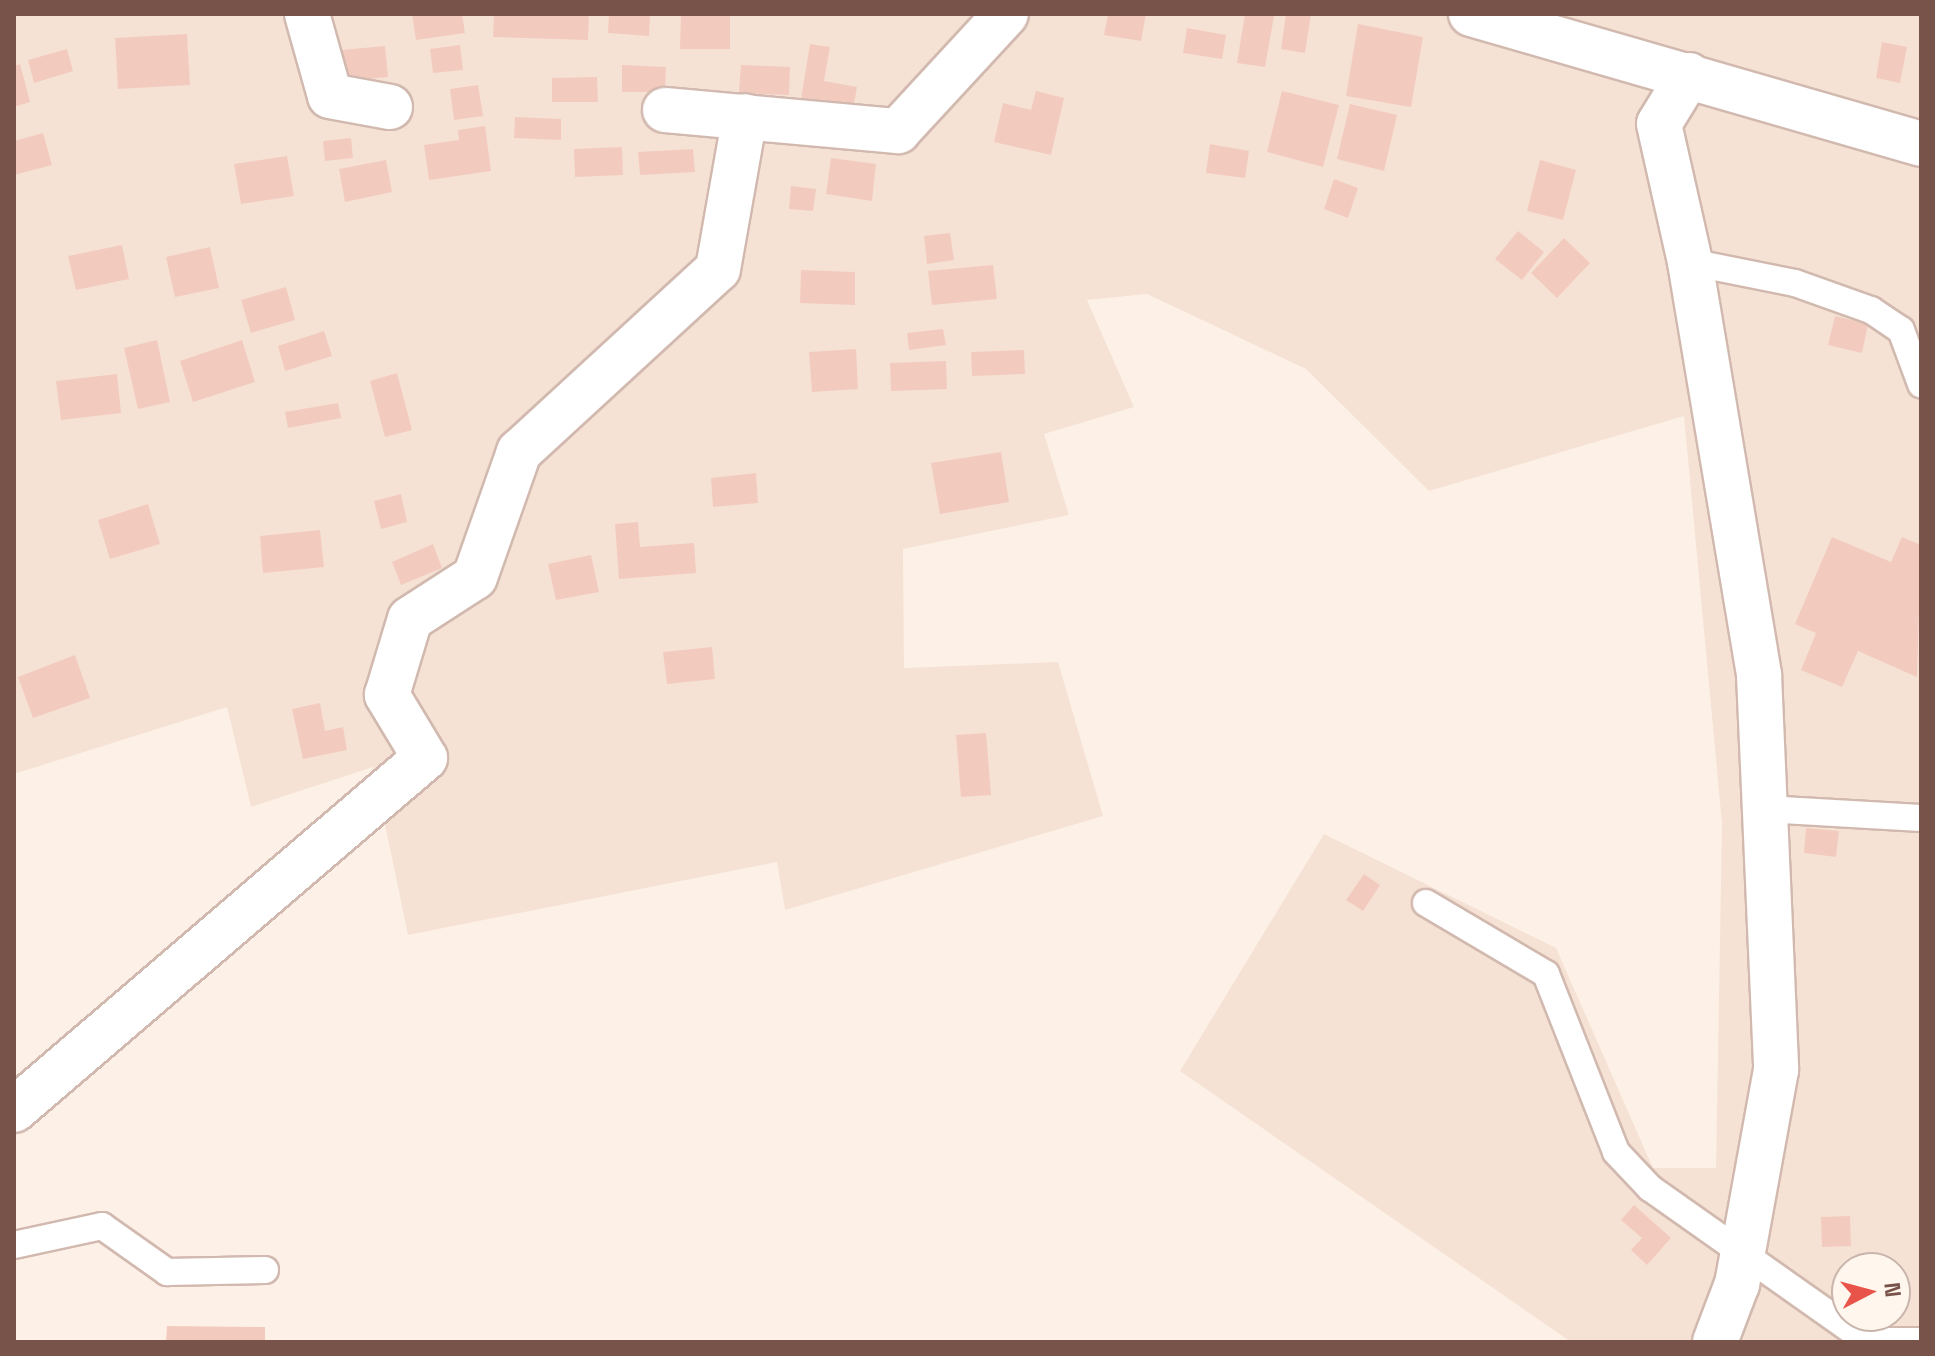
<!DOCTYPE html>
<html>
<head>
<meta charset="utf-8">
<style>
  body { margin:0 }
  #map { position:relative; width:1935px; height:1356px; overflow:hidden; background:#fdf1e7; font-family:"Space Grotesk",sans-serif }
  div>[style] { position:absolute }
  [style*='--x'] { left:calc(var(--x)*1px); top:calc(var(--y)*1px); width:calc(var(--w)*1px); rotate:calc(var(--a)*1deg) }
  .residential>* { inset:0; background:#f5e2d5 }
  .building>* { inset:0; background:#f3cbbe }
  .roads { filter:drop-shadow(2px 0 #d2b9af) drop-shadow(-2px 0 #d2b9af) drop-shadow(0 2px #d2b9af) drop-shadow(0 -2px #d2b9af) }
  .service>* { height:26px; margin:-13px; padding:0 13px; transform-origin:13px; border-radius:13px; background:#fff }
  .minor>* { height:44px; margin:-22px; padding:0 22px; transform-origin:22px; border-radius:22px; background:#fff }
  .secondary>* { height:44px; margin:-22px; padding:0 22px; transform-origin:22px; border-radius:22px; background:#fff }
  span { translate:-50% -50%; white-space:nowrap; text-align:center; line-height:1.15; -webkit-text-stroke:8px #fff6ee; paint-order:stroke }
  .frame { position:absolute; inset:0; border:16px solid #78534a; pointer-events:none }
  .north { position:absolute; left:1831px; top:1252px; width:80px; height:80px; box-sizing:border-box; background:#fff6ee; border:2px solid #c9b5ac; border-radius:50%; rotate:84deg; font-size:22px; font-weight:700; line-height:32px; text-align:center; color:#78534a }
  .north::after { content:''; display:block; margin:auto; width:28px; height:36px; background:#e9544a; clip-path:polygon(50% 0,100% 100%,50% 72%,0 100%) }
</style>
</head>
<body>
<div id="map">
  <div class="residential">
    <i style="clip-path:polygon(evenodd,14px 14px,1921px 14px,1921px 1342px,1571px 1342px,1180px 1071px,1324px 834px,1556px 948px,1653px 1168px,1716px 1168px,1722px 824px,1684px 416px,1429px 491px,1306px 369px,1147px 294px,1087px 300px,1134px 407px,1044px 434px,1069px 515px,903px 549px,904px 668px,1058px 662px,1103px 816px,785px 910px,777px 862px,408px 935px,373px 767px,251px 807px,227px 707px,14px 774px,14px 14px,1847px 1268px,1895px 1268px,1895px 1316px,1847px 1316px,1847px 1268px)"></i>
  </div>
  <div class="building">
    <i style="clip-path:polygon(412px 14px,462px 14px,465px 33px,416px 40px)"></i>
    <i style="clip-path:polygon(494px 14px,589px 14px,588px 40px,493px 37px)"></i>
    <i style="clip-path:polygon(609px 14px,650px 14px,649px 36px,608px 33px)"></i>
    <i style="clip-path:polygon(681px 14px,730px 14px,730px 49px,680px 49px)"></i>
    <i style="clip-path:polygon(1108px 14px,1146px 14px,1141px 41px,1104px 35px)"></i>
    <i style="clip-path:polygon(1245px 14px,1274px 16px,1265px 67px,1237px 63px)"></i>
    <i style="clip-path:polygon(1286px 14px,1311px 14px,1305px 53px,1281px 49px)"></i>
    <i style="clip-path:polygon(1358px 24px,1423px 37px,1411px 107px,1346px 96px)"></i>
    <i style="clip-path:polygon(1187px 28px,1226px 35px,1222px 59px,1183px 53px)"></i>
    <i style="clip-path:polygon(187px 34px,190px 85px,118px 89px,115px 38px)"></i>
    <i style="clip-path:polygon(1882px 42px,1907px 47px,1900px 83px,1876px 78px)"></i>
    <i style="clip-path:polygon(810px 44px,830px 47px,824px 81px,857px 87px,852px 114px,800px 105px)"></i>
    <i style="clip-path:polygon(460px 45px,463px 70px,433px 73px,430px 49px)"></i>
    <i style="clip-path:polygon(385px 46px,388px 77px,345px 81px,342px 50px)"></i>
    <i style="clip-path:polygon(67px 49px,73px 71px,34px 83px,28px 60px)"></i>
    <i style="clip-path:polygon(20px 64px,30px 102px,14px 107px,14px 66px)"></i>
    <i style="clip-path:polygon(622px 65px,666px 67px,665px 92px,622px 92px)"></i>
    <i style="clip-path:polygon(741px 65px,790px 67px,789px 95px,739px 93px)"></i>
    <i style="clip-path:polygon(597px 77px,598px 102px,552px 102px,552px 78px)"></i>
    <i style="clip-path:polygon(478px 85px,483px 116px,454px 120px,450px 89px)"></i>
    <i style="clip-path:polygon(1036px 91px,1064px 98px,1051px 155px,994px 142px,1003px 103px,1031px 110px)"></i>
    <i style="clip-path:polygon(1282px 91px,1339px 105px,1323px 167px,1267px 152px)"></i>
    <i style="clip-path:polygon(1350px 104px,1397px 115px,1384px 171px,1337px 159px)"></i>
    <i style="clip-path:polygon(515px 117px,561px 119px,561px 140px,514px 138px)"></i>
    <i style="clip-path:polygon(485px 126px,491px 171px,429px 180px,424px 145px,459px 140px,458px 130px)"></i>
    <i style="clip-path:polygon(43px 133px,52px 165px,14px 175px,14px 141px)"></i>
    <i style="clip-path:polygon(351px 138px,353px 158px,325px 161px,323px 141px)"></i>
    <i style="clip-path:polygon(1210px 144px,1249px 151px,1245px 178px,1206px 173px)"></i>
    <i style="clip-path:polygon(622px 147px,623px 175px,575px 177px,574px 149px)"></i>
    <i style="clip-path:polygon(693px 149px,695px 172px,640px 175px,638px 152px)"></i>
    <i style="clip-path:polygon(287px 156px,294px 196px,241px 204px,234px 164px)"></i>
    <i style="clip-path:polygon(831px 158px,876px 164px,872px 201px,826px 194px)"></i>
    <i style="clip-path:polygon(386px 160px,392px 192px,345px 202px,339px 169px)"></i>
    <i style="clip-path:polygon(1540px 160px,1576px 170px,1563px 220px,1527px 211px)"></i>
    <i style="clip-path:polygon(1334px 179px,1358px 188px,1348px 218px,1324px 209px)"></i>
    <i style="clip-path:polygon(791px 186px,816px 189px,813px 211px,789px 209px)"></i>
    <i style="clip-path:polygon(1518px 231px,1544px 252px,1522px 280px,1495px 259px)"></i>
    <i style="clip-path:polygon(950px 233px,954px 260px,927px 264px,924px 236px)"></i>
    <i style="clip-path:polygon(1564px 238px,1590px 263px,1557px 298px,1531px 273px)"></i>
    <i style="clip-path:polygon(122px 245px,129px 279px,76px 290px,68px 256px)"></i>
    <i style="clip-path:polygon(210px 247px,219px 288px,175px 297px,166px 257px)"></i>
    <i style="clip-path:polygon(993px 265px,997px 299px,932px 305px,928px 271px)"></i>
    <i style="clip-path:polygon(801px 270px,855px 272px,855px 305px,800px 303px)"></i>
    <i style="clip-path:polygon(286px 287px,295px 320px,251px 333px,241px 300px)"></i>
    <i style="clip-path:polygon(1835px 316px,1868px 324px,1862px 353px,1828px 345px)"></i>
    <i style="clip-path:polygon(943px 329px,946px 345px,909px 350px,907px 333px)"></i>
    <i style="clip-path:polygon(324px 331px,332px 356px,285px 371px,278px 346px)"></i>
    <i style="clip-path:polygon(157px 340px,170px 402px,138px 409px,124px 348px)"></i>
    <i style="clip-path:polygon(242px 340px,255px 382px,193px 402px,180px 361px)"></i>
    <i style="clip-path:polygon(856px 349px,858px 389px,812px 392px,809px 352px)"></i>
    <i style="clip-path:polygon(1024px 350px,1025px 374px,972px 376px,971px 352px)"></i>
    <i style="clip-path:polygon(946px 361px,947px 389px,891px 391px,890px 363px)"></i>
    <i style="clip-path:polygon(397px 373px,412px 430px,385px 437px,370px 381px)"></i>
    <i style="clip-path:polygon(117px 374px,121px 413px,61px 420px,56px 381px)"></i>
    <i style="clip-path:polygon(338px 403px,341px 418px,288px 428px,285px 412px)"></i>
    <i style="clip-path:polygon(1001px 452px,1009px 502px,940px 514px,931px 463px)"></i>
    <i style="clip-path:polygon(756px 473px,758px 503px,713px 507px,711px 478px)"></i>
    <i style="clip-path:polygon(401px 494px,407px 522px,381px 529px,374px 501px)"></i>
    <i style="clip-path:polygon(148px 504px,160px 544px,110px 559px,98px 520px)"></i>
    <i style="clip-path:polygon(638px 522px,640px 547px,694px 543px,696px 573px,619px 579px,615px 524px)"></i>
    <i style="clip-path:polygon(320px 530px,324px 567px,263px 573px,260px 536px)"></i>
    <i style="clip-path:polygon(1832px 537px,1891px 562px,1902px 537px,1921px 545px,1917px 677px,1858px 651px,1842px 687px,1801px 670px,1816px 633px,1795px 624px)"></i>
    <i style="clip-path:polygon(433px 544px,442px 568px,401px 585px,392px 562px)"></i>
    <i style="clip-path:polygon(591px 555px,599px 592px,556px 600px,548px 564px)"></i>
    <i style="clip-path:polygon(712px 647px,715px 679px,667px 684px,663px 652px)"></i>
    <i style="clip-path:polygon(75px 655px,90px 698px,33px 718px,18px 677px)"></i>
    <i style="clip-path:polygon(320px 703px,325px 731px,343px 727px,347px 750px,303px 759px,292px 709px)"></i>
    <i style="clip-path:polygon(986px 733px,991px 795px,961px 797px,956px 735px)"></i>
    <i style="clip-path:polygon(1806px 828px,1839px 831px,1836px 857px,1804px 853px)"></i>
    <i style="clip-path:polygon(1364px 874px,1380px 885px,1363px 911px,1346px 900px)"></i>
    <i style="clip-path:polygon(1634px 1205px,1671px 1238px,1647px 1265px,1631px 1250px,1642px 1238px,1621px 1220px)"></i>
    <i style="clip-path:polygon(1850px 1216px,1851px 1246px,1822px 1247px,1821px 1217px)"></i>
    <i style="clip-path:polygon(167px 1326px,265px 1327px,265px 1342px,166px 1342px)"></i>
  </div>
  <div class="roads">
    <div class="service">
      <i style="--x:1690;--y:262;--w:107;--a:11.3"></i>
      <i style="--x:1795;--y:283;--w:81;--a:19.6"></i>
      <i style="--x:1871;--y:310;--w:36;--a:34"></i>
      <i style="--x:1901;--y:330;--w:58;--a:69.7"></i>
      <i style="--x:1765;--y:809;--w:156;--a:3.3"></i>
      <i style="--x:1426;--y:903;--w:139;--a:30.6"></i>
      <i style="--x:1546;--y:974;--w:191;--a:68.5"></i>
      <i style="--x:1616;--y:1152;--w:50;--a:46.6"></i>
      <i style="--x:1650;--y:1188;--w:266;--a:35.2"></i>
      <i style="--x:1867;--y:1341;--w:54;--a:0"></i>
      <i style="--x:14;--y:1245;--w:90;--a:-12.2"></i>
      <i style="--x:102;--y:1226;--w:80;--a:35.3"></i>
      <i style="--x:167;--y:1272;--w:98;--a:-1.2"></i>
    </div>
    <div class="minor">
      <i style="--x:307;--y:14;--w:85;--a:74.3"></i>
      <i style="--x:330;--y:96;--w:61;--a:10.4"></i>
      <i style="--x:1689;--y:75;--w:57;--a:121.5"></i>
      <i style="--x:1659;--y:124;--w:141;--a:77.3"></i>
      <i style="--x:1690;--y:262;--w:419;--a:80.5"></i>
      <i style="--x:1759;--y:675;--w:395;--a:87.5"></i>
      <i style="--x:1776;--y:1070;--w:218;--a:100.3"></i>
      <i style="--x:1737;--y:1284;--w:62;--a:110.8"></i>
      <i style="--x:665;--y:110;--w:234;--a:5.2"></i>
      <i style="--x:898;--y:131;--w:159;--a:-47.3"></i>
      <i style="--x:14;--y:1110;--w:541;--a:-40.58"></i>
      <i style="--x:425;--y:758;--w:74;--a:-121.1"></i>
      <i style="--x:387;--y:695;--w:79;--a:-73.2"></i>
      <i style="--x:410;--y:619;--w:77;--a:-32.9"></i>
      <i style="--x:475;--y:577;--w:133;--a:-70.6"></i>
      <i style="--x:519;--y:452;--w:270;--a:-42.6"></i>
      <i style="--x:718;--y:269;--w:155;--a:-80"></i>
    </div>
    <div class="secondary">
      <i style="--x:1471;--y:14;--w:468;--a:16.1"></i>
    </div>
  </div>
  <div class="frame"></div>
  <div class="north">N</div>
</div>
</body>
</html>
